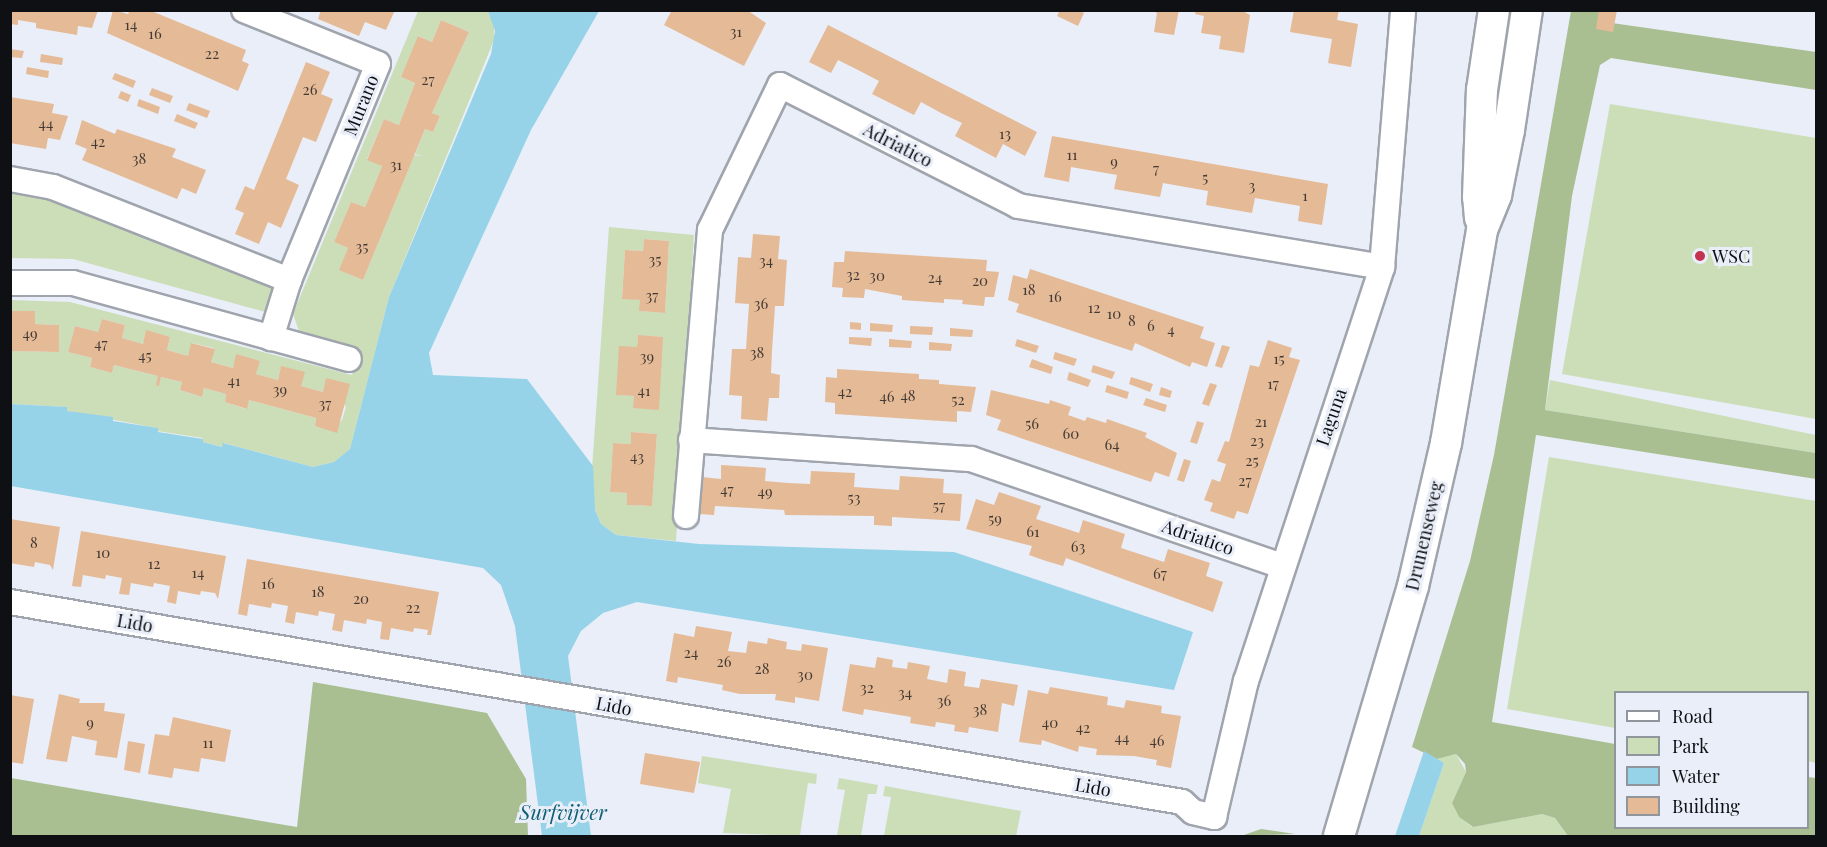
<!DOCTYPE html>
<html>
<head>
<meta charset="utf-8">
<style>
  body { margin:0 }
  #map { position:relative; width:1827px; height:847px; overflow:hidden; background:#e9eef8; font-family:"Playfair Display",serif }
  div>[style] { position:absolute }
  [style*='--x'] { left:calc(var(--x)*1px); top:calc(var(--y)*1px); width:calc(var(--w)*1px); rotate:calc(var(--a)*1deg) }
  .green>* { inset:0; background:#cbdeb8 }
  .forest>* { inset:0; background:#a9bf91 }
  .water>* { inset:0; background:#96d3e8 }
  .building>* { inset:0; background:#e5ba97 }
  .roads { filter:drop-shadow(2px 0 #9fa4ad) drop-shadow(-2px 0 #9fa4ad) drop-shadow(0 2px #9fa4ad) drop-shadow(0 -2px #9fa4ad) }
  .minor>* { height:24px; margin:-12px; padding:0 12px; transform-origin:12px; border-radius:12px; background:#fff }
  .tertiary>* { height:30px; margin:-15px; padding:0 15px; transform-origin:15px; border-radius:15px; background:#fff }
  .dots>* { width:16px; height:16px; translate:-50% -50%; box-sizing:border-box; border:3px solid #e9eef8; border-radius:50% }
  span { translate:-50% -50%; white-space:nowrap; text-align:center; line-height:1.15; -webkit-text-stroke:6px #e9eef8; paint-order:stroke }
  .number-label { font-size:15px; color:#443a34 }
  .number-label span { -webkit-text-stroke-width:0 }
  .street-label { font-size:18px; color:#0e1013 }
  .poi-label { font-size:18px; color:#0e1013 }
  .left { translate:0 -50%; text-align:left }
  .water-label { font-size:20px; color:#0f6076; font-style:italic }
  .frame { position:absolute; inset:0; border:12px solid #0e1013; pointer-events:none }
  .legend { position:absolute; left:1614px; top:691px; width:195px; height:138px; box-sizing:border-box; background:#e9eef8; border:2px solid #91959c; margin:0; padding:8px 10px; list-style:none; font-size:18px; color:#0e1013 }
  .legend li { display:flex; align-items:center; gap:12px; height:30px }
  .legend b { width:30px; border:2px solid #91959c }
</style>
</head>
<body>
<div id="map">
  <div class="green">
    <i style="clip-path:polygon(evenodd,418px 11px,488px 11px,494px 23px,494px 40px,389px 297px,350px 449px,334px 462px,313px 467px,224px 443px,223px 447px,203px 442px,203px 438px,157px 431px,157px 428px,67px 411px,67px 407px,11px 404px,11px 351px,59px 352px,59px 325px,35px 324px,34px 311px,11px 311px,11px 324px,10px 300px,70px 302px,352px 375px,360px 349px,299px 331px,293px 314px,418px 11px,441px 20px,469px 32px,432px 113px,440px 116px,433px 132px,425px 129px,415px 154px,423px 156px,414px 155px,363px 280px,340px 270px,348px 248px,334px 242px,351px 202px,365px 207px,374px 186px,382px 166px,367px 159px,384px 119px,399px 125px,415px 83px,401px 77px,419px 36px,432px 42px,441px 20px,418px 11px,102px 319px,125px 325px,122px 338px,143px 344px,146px 331px,170px 337px,167px 350px,188px 356px,192px 343px,214px 348px,211px 362px,233px 368px,237px 355px,259px 361px,256px 374px,278px 380px,281px 367px,301px 386px,323px 392px,327px 378px,346px 407px,342px 420px,331px 430px,315px 426px,316px 418px,249px 400px,246px 409px,225px 402px,226px 394px,204px 388px,202px 397px,180px 390px,182px 382px,161px 377px,159px 385px,158px 376px,114px 365px,112px 373px,90px 367px,92px 358px,68px 352px,75px 326px,98px 332px,102px 319px)"></i>
    <i style="clip-path:polygon(1610px 104px,1816px 138px,1816px 419px,1562px 374px)"></i>
    <i style="clip-path:polygon(10px 188px,52px 196px,280px 284px,269px 313px,73px 259px,11px 258px)"></i>
    <i style="clip-path:polygon(evenodd,609px 227px,694px 235px,676px 541px,616px 535px,601px 524px,593px 505px,592px 469px,609px 227px,644px 239px,669px 241px,665px 313px,640px 311px,640px 300px,622px 298px,625px 250px,643px 251px,644px 239px,609px 227px,638px 336px,663px 337px,634px 396px,617px 395px,637px 347px,638px 336px,609px 227px,632px 432px,657px 434px,652px 506px,627px 505px,627px 493px,610px 492px,613px 443px,631px 444px,632px 432px)"></i>
    <i style="clip-path:polygon(1550px 380px,1816px 435px,1816px 453px,1545px 410px)"></i>
    <i style="clip-path:polygon(1549px 457px,1816px 501px,1816px 763px,1808px 761px,1808px 692px,1616px 692px,1615px 728px,1507px 709px)"></i>
    <i style="clip-path:polygon(1456px 754px,1466px 772px,1452px 803px,1459px 817px,1472px 827px,1542px 814px,1555px 818px,1568px 836px,1419px 836px,1444px 763px,1437px 759px)"></i>
    <i style="clip-path:polygon(702px 756px,817px 774px,816px 784px,808px 783px,800px 835px,806px 836px,723px 833px,731px 789px,698px 783px)"></i>
    <i style="clip-path:polygon(839px 778px,878px 785px,876px 794px,868px 794px,861px 836px,837px 836px,845px 790px,837px 789px)"></i>
    <i style="clip-path:polygon(885px 786px,1021px 811px,1016px 836px,884px 836px,891px 797px,883px 796px)"></i>
  </div>
  <div class="forest">
    <i style="clip-path:polygon(1571px 11px,1614px 11px,1612px 23px,1816px 52px,1816px 90px,1611px 58px,1600px 65px,1572px 196px,1545px 410px,1816px 453px,1816px 479px,1536px 435px,1492px 722px,1615px 744px,1616px 828px,1808px 828px,1808px 777px,1816px 778px,1816px 836px,1568px 836px,1555px 818px,1542px 814px,1473px 827px,1459px 817px,1452px 803px,1466px 772px,1465px 764px,1456px 754px,1437px 759px,1412px 747px,1470px 561px,1494px 455px)"></i>
    <i style="clip-path:polygon(313px 682px,487px 713px,526px 779px,528px 836px,11px 836px,11px 778px,297px 827px)"></i>
    <i style="clip-path:polygon(1261px 829px,1295px 834px,1241px 836px)"></i>
  </div>
  <div class="water">
    <i style="clip-path:polygon(488px 11px,599px 11px,531px 130px,429px 353px,433px 375px,527px 379px,593px 466px,595px 510px,601px 524px,616px 535px,699px 544px,954px 552px,1193px 632px,1174px 690px,637px 602px,603px 613px,581px 631px,568px 656px,591px 836px,542px 836px,515px 626px,501px 585px,483px 568px,11px 486px,10px 404px,67px 407px,67px 411px,113px 417px,113px 421px,158px 428px,158px 432px,203px 439px,203px 442px,222px 447px,223px 443px,313px 467px,334px 462px,350px 449px,389px 297px,491px 54px,495px 31px)"></i>
    <i style="clip-path:polygon(1424px 751px,1444px 763px,1419px 836px,1395px 836px)"></i>
  </div>
  <div class="building">
    <i style="clip-path:polygon(10px 10px,98px 10px,92px 28px,78px 26px,77px 35px,36px 28px,36px 23px,18px 20px,18px 25px,10px 24px)"></i>
    <i style="clip-path:polygon(113px 10px,128px 14px,130px 10px,149px 10px,246px 50px,242px 61px,249px 64px,238px 91px,107px 33px)"></i>
    <i style="clip-path:polygon(321px 10px,395px 10px,386px 30px,365px 22px,359px 36px,318px 19px)"></i>
    <i style="clip-path:polygon(672px 10px,747px 10px,766px 23px,744px 66px,664px 25px)"></i>
    <i style="clip-path:polygon(1060px 10px,1079px 10px,1084px 13px,1078px 26px,1057px 16px)"></i>
    <i style="clip-path:polygon(1152px 10px,1179px 10px,1174px 35px,1154px 32px,1157px 13px)"></i>
    <i style="clip-path:polygon(1196px 10px,1241px 10px,1250px 15px,1244px 53px,1219px 49px,1221px 36px,1201px 33px,1204px 16px,1195px 14px)"></i>
    <i style="clip-path:polygon(1294px 10px,1339px 10px,1337px 20px,1358px 24px,1351px 67px,1328px 63px,1332px 39px,1290px 32px)"></i>
    <i style="clip-path:polygon(1599px 10px,1617px 10px,1613px 32px,1596px 29px)"></i>
    <i style="clip-path:polygon(441px 20px,469px 32px,432px 113px,440px 116px,433px 132px,425px 129px,363px 280px,339px 270px,348px 248px,334px 242px,351px 202px,365px 207px,374px 186px,382px 166px,367px 160px,384px 119px,399px 125px,415px 83px,401px 77px,418px 36px,432px 42px)"></i>
    <i style="clip-path:polygon(828px 25px,1037px 132px,1025px 156px,1003px 144px,996px 158px,955px 136px,962px 123px,941px 113px,921px 102px,914px 115px,872px 94px,879px 81px,858px 70px,838px 60px,831px 73px,809px 62px)"></i>
    <i style="clip-path:polygon(10px 49px,24px 51px,22px 58px,10px 57px)"></i>
    <i style="clip-path:polygon(41px 54px,63px 58px,62px 65px,40px 62px)"></i>
    <i style="clip-path:polygon(306px 62px,330px 72px,321px 94px,333px 99px,316px 142px,303px 137px,286px 179px,299px 185px,281px 228px,268px 222px,259px 244px,235px 234px,244px 213px,235px 209px,245px 186px,254px 190px)"></i>
    <i style="clip-path:polygon(27px 67px,49px 71px,48px 78px,26px 74px)"></i>
    <i style="clip-path:polygon(115px 73px,136px 81px,133px 88px,112px 79px)"></i>
    <i style="clip-path:polygon(152px 88px,173px 96px,170px 103px,149px 95px)"></i>
    <i style="clip-path:polygon(121px 91px,131px 95px,128px 102px,118px 98px)"></i>
    <i style="clip-path:polygon(10px 97px,54px 104px,52px 113px,68px 116px,60px 140px,48px 138px,46px 149px,10px 143px)"></i>
    <i style="clip-path:polygon(139px 99px,160px 107px,158px 114px,137px 106px)"></i>
    <i style="clip-path:polygon(189px 103px,210px 111px,207px 118px,186px 110px)"></i>
    <i style="clip-path:polygon(177px 114px,198px 123px,195px 129px,174px 121px)"></i>
    <i style="clip-path:polygon(82px 120px,115px 134px,117px 129px,176px 149px,172px 157px,206px 170px,196px 194px,182px 188px,177px 199px,82px 160px,87px 149px,75px 144px)"></i>
    <i style="clip-path:polygon(1052px 136px,1328px 184px,1322px 225px,1298px 221px,1300px 206px,1255px 198px,1252px 213px,1206px 205px,1208px 191px,1163px 183px,1160px 197px,1114px 189px,1117px 175px,1071px 167px,1069px 182px,1044px 177px)"></i>
    <i style="clip-path:polygon(753px 234px,780px 236px,778px 259px,787px 260px,784px 306px,775px 306px,772px 351px,771px 373px,780px 375px,779px 398px,769px 398px,767px 421px,741px 419px,742px 396px,729px 395px,732px 349px,746px 349px,749px 304px,735px 303px,738px 257px,751px 258px)"></i>
    <i style="clip-path:polygon(644px 239px,669px 241px,665px 313px,639px 311px,640px 300px,622px 299px,625px 250px,643px 251px)"></i>
    <i style="clip-path:polygon(845px 251px,987px 260px,986px 271px,999px 272px,994px 297px,985px 297px,984px 306px,962px 304px,963px 300px,944px 299px,944px 303px,902px 300px,902px 296px,865px 289px,864px 298px,842px 297px,843px 288px,832px 287px,834px 262px,844px 262px)"></i>
    <i style="clip-path:polygon(1030px 269px,1204px 327px,1200px 338px,1215px 343px,1207px 367px,1192px 362px,1190px 367px,1135px 343px,1132px 351px,1016px 312px,1019px 304px,1008px 300px,1013px 275px,1027px 279px)"></i>
    <i style="clip-path:polygon(11px 311px,35px 311px,35px 324px,59px 325px,59px 352px,10px 351px)"></i>
    <i style="clip-path:polygon(102px 319px,125px 325px,122px 338px,143px 344px,146px 330px,170px 337px,167px 350px,188px 356px,191px 343px,215px 349px,211px 362px,233px 368px,236px 354px,260px 361px,256px 374px,278px 380px,281px 366px,305px 372px,301px 386px,323px 392px,326px 378px,350px 384px,337px 433px,315px 426px,316px 418px,249px 400px,247px 409px,225px 402px,226px 394px,204px 388px,202px 397px,196px 395px,180px 390px,182px 382px,161px 377px,159px 386px,156px 385px,158px 376px,114px 365px,112px 373px,90px 367px,92px 358px,68px 352px,75px 326px,98px 332px)"></i>
    <i style="clip-path:polygon(850px 322px,861px 323px,861px 330px,850px 329px)"></i>
    <i style="clip-path:polygon(870px 323px,893px 325px,892px 332px,870px 331px)"></i>
    <i style="clip-path:polygon(910px 326px,933px 327px,932px 335px,910px 334px)"></i>
    <i style="clip-path:polygon(950px 328px,973px 330px,972px 337px,950px 336px)"></i>
    <i style="clip-path:polygon(638px 335px,663px 337px,659px 410px,633px 408px,634px 396px,616px 395px,619px 346px,637px 347px)"></i>
    <i style="clip-path:polygon(849px 337px,872px 338px,871px 346px,849px 344px)"></i>
    <i style="clip-path:polygon(889px 339px,912px 341px,911px 348px,889px 347px)"></i>
    <i style="clip-path:polygon(1017px 339px,1039px 346px,1036px 353px,1015px 346px)"></i>
    <i style="clip-path:polygon(1268px 340px,1292px 348px,1289px 357px,1300px 360px,1248px 514px,1237px 511px,1234px 519px,1210px 511px,1213px 503px,1204px 500px,1212px 479px,1220px 482px,1226px 464px,1217px 461px,1225px 441px,1229px 442px,1250px 365px,1259px 367px)"></i>
    <i style="clip-path:polygon(929px 342px,952px 344px,951px 351px,929px 350px)"></i>
    <i style="clip-path:polygon(1222px 345px,1230px 347px,1222px 368px,1215px 366px)"></i>
    <i style="clip-path:polygon(1055px 352px,1077px 359px,1074px 366px,1053px 359px)"></i>
    <i style="clip-path:polygon(1032px 359px,1053px 367px,1051px 374px,1029px 367px)"></i>
    <i style="clip-path:polygon(1093px 365px,1115px 372px,1112px 379px,1091px 372px)"></i>
    <i style="clip-path:polygon(837px 369px,919px 374px,919px 379px,939px 380px,939px 384px,976px 387px,971px 412px,957px 411px,957px 422px,835px 414px,835px 403px,825px 402px,826px 377px,837px 378px)"></i>
    <i style="clip-path:polygon(1069px 372px,1091px 380px,1088px 387px,1067px 380px)"></i>
    <i style="clip-path:polygon(1131px 377px,1153px 384px,1150px 392px,1129px 384px)"></i>
    <i style="clip-path:polygon(1210px 383px,1217px 385px,1209px 406px,1202px 404px)"></i>
    <i style="clip-path:polygon(1107px 385px,1129px 392px,1127px 399px,1105px 392px)"></i>
    <i style="clip-path:polygon(1161px 387px,1172px 391px,1170px 398px,1159px 395px)"></i>
    <i style="clip-path:polygon(991px 390px,1049px 404px,1050px 400px,1071px 407px,1068px 415px,1085px 421px,1087px 417px,1106px 423px,1107px 419px,1147px 433px,1145px 437px,1177px 453px,1169px 477px,1155px 472px,1151px 482px,997px 430px,1001px 420px,986px 415px)"></i>
    <i style="clip-path:polygon(1146px 398px,1167px 405px,1165px 412px,1143px 405px)"></i>
    <i style="clip-path:polygon(1197px 421px,1204px 423px,1197px 444px,1190px 442px)"></i>
    <i style="clip-path:polygon(631px 432px,657px 434px,652px 506px,627px 505px,627px 493px,610px 492px,613px 443px,631px 444px)"></i>
    <i style="clip-path:polygon(1184px 459px,1191px 461px,1184px 482px,1177px 480px)"></i>
    <i style="clip-path:polygon(721px 465px,766px 468px,765px 481px,788px 483px,810px 484px,811px 471px,855px 473px,854px 487px,899px 490px,900px 476px,944px 479px,943px 493px,962px 494px,960px 521px,892px 517px,892px 526px,874px 525px,874px 516px,785px 515px,784px 510px,715px 506px,714px 515px,700px 514px,702px 477px,721px 479px)"></i>
    <i style="clip-path:polygon(999px 492px,1041px 506px,1036px 519px,1079px 533px,1083px 520px,1125px 534px,1121px 548px,1164px 562px,1168px 549px,1210px 563px,1206px 576px,1223px 582px,1213px 612px,1066px 558px,1063px 566px,1046px 561px,1029px 555px,1032px 546px,966px 529px,976px 499px,994px 505px)"></i>
    <i style="clip-path:polygon(10px 519px,60px 527px,53px 570px,50px 565px,35px 562px,34px 567px,10px 563px)"></i>
    <i style="clip-path:polygon(81px 531px,226px 556px,218px 599px,215px 593px,201px 591px,200px 595px,178px 591px,176px 604px,167px 602px,170px 586px,154px 583px,153px 587px,131px 583px,129px 595px,119px 594px,122px 578px,106px 575px,105px 579px,83px 575px,81px 587px,72px 586px)"></i>
    <i style="clip-path:polygon(247px 559px,439px 592px,431px 635px,427px 635px,428px 630px,414px 628px,413px 632px,391px 628px,389px 640px,380px 639px,382px 622px,367px 619px,366px 624px,344px 620px,342px 632px,332px 630px,335px 614px,319px 611px,318px 616px,296px 612px,294px 624px,285px 622px,288px 606px,272px 603px,271px 608px,249px 604px,247px 616px,238px 614px)"></i>
    <i style="clip-path:polygon(696px 626px,732px 632px,728px 651px,746px 653px,748px 641px,767px 644px,768px 638px,787px 642px,786px 649px,801px 651px,802px 644px,828px 648px,819px 701px,795px 697px,795px 703px,775px 700px,776px 694px,740px 694px,722px 690px,723px 685px,678px 677px,677px 683px,666px 681px,674px 633px,694px 637px)"></i>
    <i style="clip-path:polygon(877px 657px,893px 660px,892px 667px,907px 669px,908px 662px,930px 666px,927px 679px,947px 683px,949px 669px,966px 672px,964px 686px,979px 688px,981px 679px,1018px 685px,1014px 706px,1002px 703px,998px 732px,969px 727px,968px 733px,954px 731px,955px 725px,936px 722px,935px 727px,910px 723px,911px 717px,864px 709px,863px 715px,842px 711px,850px 664px,875px 668px)"></i>
    <i style="clip-path:polygon(1050px 687px,1108px 697px,1107px 705px,1124px 708px,1126px 700px,1162px 706px,1161px 713px,1181px 716px,1171px 768px,1156px 765px,1157px 760px,1134px 756px,1096px 755px,1097px 749px,1079px 746px,1078px 752px,1042px 740px,1041px 745px,1019px 742px,1028px 690px,1048px 694px)"></i>
    <i style="clip-path:polygon(59px 694px,80px 699px,79px 703px,105px 703px,104px 711px,125px 714px,117px 758px,95px 755px,97px 741px,72px 736px,67px 762px,46px 759px)"></i>
    <i style="clip-path:polygon(10px 695px,34px 699px,23px 764px,10px 762px)"></i>
    <i style="clip-path:polygon(173px 717px,231px 730px,225px 762px,201px 758px,199px 772px,174px 768px,172px 778px,148px 774px,155px 734px,169px 736px)"></i>
    <i style="clip-path:polygon(128px 741px,145px 744px,140px 773px,124px 770px)"></i>
    <i style="clip-path:polygon(645px 753px,700px 762px,694px 793px,640px 784px)"></i>
  </div>
  <div class="roads">
    <div class="minor">
      <i style="--x:244;--y:10;--w:144;--a:21.9"></i>
      <i style="--x:378;--y:64;--w:234;--a:112.4"></i>
      <i style="--x:289;--y:280;--w:61;--a:107.2"></i>
      <i style="--x:10;--y:179;--w:44;--a:10.5"></i>
      <i style="--x:53;--y:187;--w:254;--a:21.5"></i>
      <i style="--x:10;--y:283;--w:63;--a:0"></i>
      <i style="--x:73;--y:283;--w:286;--a:15.4"></i>
      <i style="--x:691;--y:440;--w:281;--a:3.9"></i>
      <i style="--x:971;--y:459;--w:328;--a:19"></i>
      <i style="--x:686;--y:516;--w:287;--a:-85.2"></i>
      <i style="--x:710;--y:230;--w:161;--a:-64.2"></i>
      <i style="--x:780;--y:85;--w:267;--a:26.9"></i>
      <i style="--x:1018;--y:206;--w:369;--a:9.5"></i>
      <i style="--x:10;--y:602;--w:1189;--a:9.68"></i>
      <i style="--x:1182;--y:802;--w:15;--a:42"></i>
      <i style="--x:1193;--y:812;--w:22;--a:13"></i>
      <i style="--x:1214;--y:817;--w:140;--a:-76.8"></i>
      <i style="--x:1246;--y:681;--w:436;--a:-71.8"></i>
      <i style="--x:1382;--y:267;--w:258;--a:-85.3"></i>
    </div>
    <div class="tertiary">
      <i style="--x:1480;--y:218;--w:21;--a:-95"></i>
      <i style="--x:1478;--y:197;--w:107;--a:-87.9"></i>
      <i style="--x:1482;--y:90;--w:81;--a:-81.5"></i>
      <i style="--x:1339;--y:836;--w:261;--a:-73.5"></i>
      <i style="--x:1413;--y:586;--w:147;--a:-77"></i>
      <i style="--x:1446;--y:443;--w:216;--a:-80.4"></i>
      <i style="--x:1482;--y:230;--w:38;--a:-68"></i>
      <i style="--x:1496;--y:195;--w:66;--a:-78.7"></i>
      <i style="--x:1509;--y:130;--w:121;--a:-81.5"></i>
    </div>
  </div>
  <div class="dots">
    <i style="left:1700px;top:256px;background:#c3334f"></i>
  </div>
  <div class="number-label">
    <span style="left:131px;top:25px">14</span>
    <span style="left:736px;top:32px">31</span>
    <span style="left:155px;top:34px">16</span>
    <span style="left:212px;top:54px">22</span>
    <span style="left:428px;top:80px">27</span>
    <span style="left:310px;top:90px">26</span>
    <span style="left:46px;top:124px">44</span>
    <span style="left:1005px;top:134px">13</span>
    <span style="left:98px;top:142px">42</span>
    <span style="left:1072px;top:155px">11</span>
    <span style="left:139px;top:159px">38</span>
    <span style="left:1114px;top:162px">9</span>
    <span style="left:396px;top:165px">31</span>
    <span style="left:1156px;top:169px">7</span>
    <span style="left:1205px;top:178px">5</span>
    <span style="left:1252px;top:186px">3</span>
    <span style="left:1305px;top:196px">1</span>
    <span style="left:362px;top:247px">35</span>
    <span style="left:655px;top:260px">35</span>
    <span style="left:766px;top:261px">34</span>
    <span style="left:853px;top:275px">32</span>
    <span style="left:877px;top:276px">30</span>
    <span style="left:935px;top:278px">24</span>
    <span style="left:980px;top:281px">20</span>
    <span style="left:1029px;top:290px">18</span>
    <span style="left:652px;top:296px">37</span>
    <span style="left:1055px;top:297px">16</span>
    <span style="left:761px;top:304px">36</span>
    <span style="left:1094px;top:308px">12</span>
    <span style="left:1114px;top:314px">10</span>
    <span style="left:1132px;top:321px">8</span>
    <span style="left:1151px;top:326px">6</span>
    <span style="left:1171px;top:330px">4</span>
    <span style="left:30px;top:334px">49</span>
    <span style="left:101px;top:344px">47</span>
    <span style="left:757px;top:353px">38</span>
    <span style="left:145px;top:356px">45</span>
    <span style="left:647px;top:357px">39</span>
    <span style="left:1279px;top:359px">15</span>
    <span style="left:234px;top:381px">41</span>
    <span style="left:1273px;top:384px">17</span>
    <span style="left:280px;top:390px">39</span>
    <span style="left:644px;top:391px">41</span>
    <span style="left:845px;top:392px">42</span>
    <span style="left:908px;top:396px">48</span>
    <span style="left:887px;top:397px">46</span>
    <span style="left:958px;top:400px">52</span>
    <span style="left:325px;top:404px">37</span>
    <span style="left:1261px;top:422px">21</span>
    <span style="left:1032px;top:424px">56</span>
    <span style="left:1071px;top:434px">60</span>
    <span style="left:1257px;top:441px">23</span>
    <span style="left:1112px;top:445px">64</span>
    <span style="left:637px;top:457px">43</span>
    <span style="left:1252px;top:461px">25</span>
    <span style="left:1245px;top:481px">27</span>
    <span style="left:727px;top:490px">47</span>
    <span style="left:765px;top:492px">49</span>
    <span style="left:854px;top:498px">53</span>
    <span style="left:939px;top:506px">57</span>
    <span style="left:995px;top:519px">59</span>
    <span style="left:1033px;top:532px">61</span>
    <span style="left:34px;top:543px">8</span>
    <span style="left:1078px;top:547px">63</span>
    <span style="left:103px;top:553px">10</span>
    <span style="left:154px;top:564px">12</span>
    <span style="left:198px;top:573px">14</span>
    <span style="left:1160px;top:574px">67</span>
    <span style="left:268px;top:584px">16</span>
    <span style="left:318px;top:592px">18</span>
    <span style="left:361px;top:599px">20</span>
    <span style="left:413px;top:608px">22</span>
    <span style="left:691px;top:653px">24</span>
    <span style="left:724px;top:662px">26</span>
    <span style="left:762px;top:669px">28</span>
    <span style="left:805px;top:675px">30</span>
    <span style="left:867px;top:688px">32</span>
    <span style="left:905px;top:693px">34</span>
    <span style="left:944px;top:701px">36</span>
    <span style="left:980px;top:710px">38</span>
    <span style="left:90px;top:723px">9</span>
    <span style="left:1050px;top:723px">40</span>
    <span style="left:1083px;top:728px">42</span>
    <span style="left:1122px;top:738px">44</span>
    <span style="left:1157px;top:741px">46</span>
    <span style="left:208px;top:743px">11</span>
  </div>
  <div class="street-label">
    <span style="left:361px;top:105px;rotate:-68deg">Murano</span>
    <span style="left:898px;top:145px;rotate:27deg">Adriatico</span>
    <span style="left:1331px;top:417px;rotate:-71deg">Laguna</span>
    <span style="left:1424px;top:536px;rotate:-77deg">Drunenseweg</span>
    <span style="left:1198px;top:537px;rotate:19deg">Adriatico</span>
    <span style="left:135px;top:623px;rotate:10deg">Lido</span>
    <span style="left:614px;top:706px;rotate:11deg">Lido</span>
    <span style="left:1093px;top:787px;rotate:10deg">Lido</span>
  </div>
  <div class="poi-label">
    <span class="left" style="left:1712px;top:256px">WSC</span>
  </div>
  <div class="water-label">
    <span style="left:563px;top:811px">Surfvijver</span>
  </div>
  <div class="frame"></div>
  <ul class="legend">
  <li><b style="height:8px;background:#fff"></b>Road</li>
  <li><b style="height:16px;background:#cbdeb8"></b>Park</li>
  <li><b style="height:16px;background:#96d3e8"></b>Water</li>
  <li><b style="height:16px;background:#e5ba97"></b>Building</li>
  </ul>
</div>
</body>
</html>
